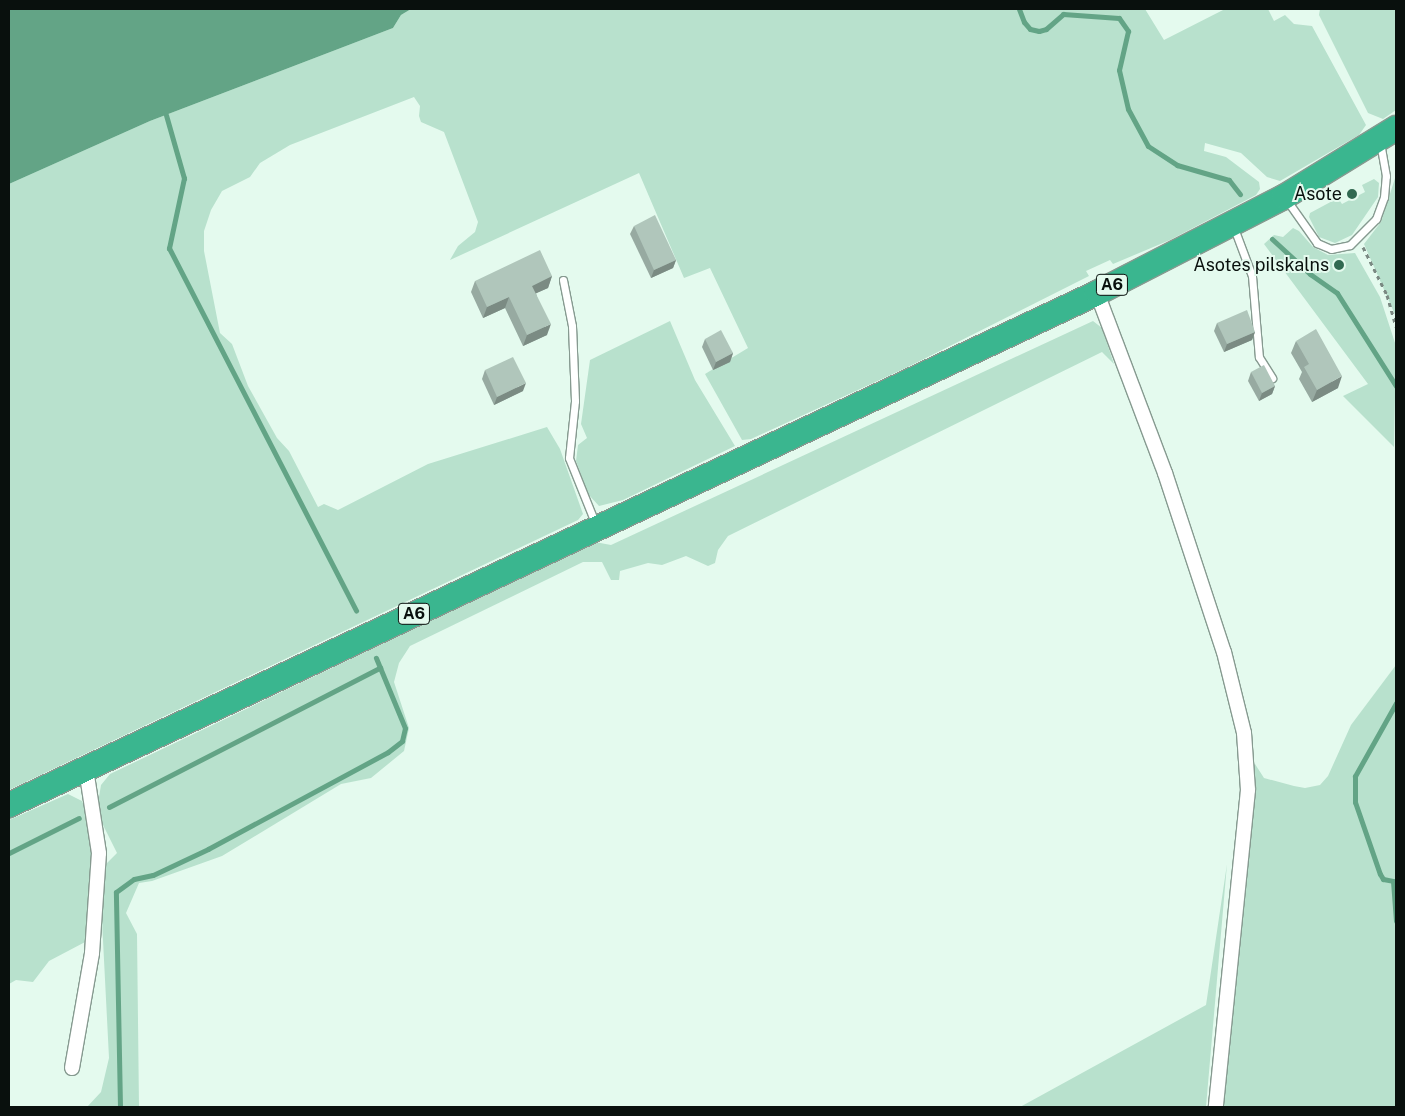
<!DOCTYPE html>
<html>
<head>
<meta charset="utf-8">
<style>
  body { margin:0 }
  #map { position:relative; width:1405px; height:1116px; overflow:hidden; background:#e4faee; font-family:"Public Sans",sans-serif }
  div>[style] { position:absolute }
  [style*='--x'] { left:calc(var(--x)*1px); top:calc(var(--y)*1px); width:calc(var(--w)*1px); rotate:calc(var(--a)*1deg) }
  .green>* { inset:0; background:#b8e1cd }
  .water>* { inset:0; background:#63a486 }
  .stream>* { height:5px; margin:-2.5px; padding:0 2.5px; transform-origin:2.5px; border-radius:2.5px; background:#63a486 }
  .path>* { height:3px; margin-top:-1.5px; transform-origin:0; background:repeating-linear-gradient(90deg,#7a8982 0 4px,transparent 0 8px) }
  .roads { filter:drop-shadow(1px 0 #869a90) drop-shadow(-1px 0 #869a90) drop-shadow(0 1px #869a90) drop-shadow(0 -1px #869a90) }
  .service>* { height:7px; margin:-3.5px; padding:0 3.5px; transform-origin:3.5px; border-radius:3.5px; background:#fff }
  .minor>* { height:14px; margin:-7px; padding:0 7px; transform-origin:7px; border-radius:7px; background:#fff }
  .trunk>* { height:24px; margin:-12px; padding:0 12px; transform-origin:12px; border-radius:12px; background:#3ab68f }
  .wall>* { inset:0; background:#97aaa1 }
  .shaded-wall>* { inset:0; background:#7b8b83 }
  .building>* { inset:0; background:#b0c6bb }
  .dots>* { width:14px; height:14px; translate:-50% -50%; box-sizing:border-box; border:2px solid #e4faee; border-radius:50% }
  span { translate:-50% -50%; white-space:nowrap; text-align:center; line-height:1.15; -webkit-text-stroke:4px #e4faee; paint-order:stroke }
  .shield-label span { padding:1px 4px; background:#e4faee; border:1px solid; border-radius:4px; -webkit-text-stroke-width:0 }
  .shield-label { font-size:16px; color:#09100d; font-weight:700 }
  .poi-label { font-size:18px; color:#09100d }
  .right { translate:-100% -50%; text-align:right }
  .frame { position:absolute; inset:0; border:10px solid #09100d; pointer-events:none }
</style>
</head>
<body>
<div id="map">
  <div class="green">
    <i style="clip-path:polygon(411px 9px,1145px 9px,1164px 40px,1225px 9px,1268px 9px,1274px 21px,1285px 15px,1294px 24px,1312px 26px,1366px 125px,1359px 135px,1280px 181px,1267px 177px,1241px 153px,1205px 143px,1204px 151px,1226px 157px,1259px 182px,1260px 189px,1256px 195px,1170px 240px,1113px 264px,1110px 260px,1086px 271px,1089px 276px,908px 367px,751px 439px,742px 440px,705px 374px,748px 348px,710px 268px,684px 278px,639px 173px,450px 260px,458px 246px,475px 232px,478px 222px,444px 132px,421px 122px,419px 116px,420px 106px,414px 97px,290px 145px,260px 163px,250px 177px,222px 191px,211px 210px,204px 231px,204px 251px,220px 333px,232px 344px,248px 386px,277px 438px,289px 451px,318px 507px,324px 504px,338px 510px,428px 464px,547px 427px,560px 449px,583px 514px,578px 520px,9px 790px,9px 184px,150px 121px,393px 28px,401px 15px)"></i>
    <i style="clip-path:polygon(1320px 9px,1396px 9px,1396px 110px,1383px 119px,1368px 113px,1319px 15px)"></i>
    <i style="clip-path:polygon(1396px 175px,1396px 317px,1364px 244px,1381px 222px)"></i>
    <i style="clip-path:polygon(1374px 179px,1379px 183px,1378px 197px,1352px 235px,1335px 243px,1319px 237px,1309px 217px,1310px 213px,1338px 198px,1342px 204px,1365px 192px,1362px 185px)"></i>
    <i style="clip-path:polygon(1293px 228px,1299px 231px,1313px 247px,1328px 255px,1355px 253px,1380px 297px,1396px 346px,1394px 447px,1343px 396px,1368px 384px,1264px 244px,1274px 235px,1283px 237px)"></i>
    <i style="clip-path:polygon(670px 321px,695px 380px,735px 446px,623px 500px,599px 506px,588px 494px,576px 461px,578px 445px,587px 438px,581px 424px,590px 360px)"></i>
    <i style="clip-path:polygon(1093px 321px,1102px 328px,1114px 364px,1102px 352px,728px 536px,718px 550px,715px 563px,708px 566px,686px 556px,662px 565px,648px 563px,620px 571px,619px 580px,611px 580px,602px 562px,583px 562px,410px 646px,399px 663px,394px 682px,409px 728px,404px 751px,371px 778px,341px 784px,222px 856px,152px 881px,139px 883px,126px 913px,137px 934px,139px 1107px,87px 1107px,101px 1092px,109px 1058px,101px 901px,106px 864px,117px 853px,102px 823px,98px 803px,101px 785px,110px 774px,595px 542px,611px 545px)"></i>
    <i style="clip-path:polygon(1396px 665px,1396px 1107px,1221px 1107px,1252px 767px,1255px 764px,1264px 778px,1294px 786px,1305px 788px,1320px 785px,1328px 776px,1351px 725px)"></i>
    <i style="clip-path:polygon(68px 794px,82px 801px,86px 810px,93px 853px,87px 941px,49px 961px,33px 982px,16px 980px,9px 984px,9px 820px)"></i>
    <i style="clip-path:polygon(1227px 864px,1206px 1107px,1020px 1107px,1206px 1005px)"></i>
  </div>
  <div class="water">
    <i style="clip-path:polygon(9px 9px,411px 9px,401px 15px,393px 28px,150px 121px,9px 184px)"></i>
  </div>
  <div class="stream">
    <i style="--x:1019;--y:9;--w:14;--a:69"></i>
    <i style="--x:1024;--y:22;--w:9;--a:49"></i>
    <i style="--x:1030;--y:29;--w:9;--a:13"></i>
    <i style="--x:1039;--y:31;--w:7;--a:-16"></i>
    <i style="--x:1046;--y:29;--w:23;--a:-41"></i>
    <i style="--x:1063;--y:14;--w:56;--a:4.1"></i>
    <i style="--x:1119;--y:18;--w:16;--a:55"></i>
    <i style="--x:1128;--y:31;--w:40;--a:103"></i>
    <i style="--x:1119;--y:70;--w:40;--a:77"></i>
    <i style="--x:1128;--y:109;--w:42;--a:61.6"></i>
    <i style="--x:1148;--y:146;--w:35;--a:33"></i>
    <i style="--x:1177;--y:165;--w:54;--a:16.1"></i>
    <i style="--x:1229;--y:180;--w:18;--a:52"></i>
    <i style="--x:166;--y:115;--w:66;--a:74.1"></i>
    <i style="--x:184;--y:178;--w:72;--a:102.1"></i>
    <i style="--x:169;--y:248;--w:408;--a:62.7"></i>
    <i style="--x:1272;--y:239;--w:52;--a:42.6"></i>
    <i style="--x:1310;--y:274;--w:33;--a:35"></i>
    <i style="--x:1337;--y:293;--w:110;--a:57.6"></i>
    <i style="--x:1396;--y:703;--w:84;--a:119.3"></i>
    <i style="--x:1355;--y:776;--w:26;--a:90"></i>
    <i style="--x:1355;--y:802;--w:76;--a:70.9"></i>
    <i style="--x:1380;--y:874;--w:6;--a:59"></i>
    <i style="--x:1383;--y:879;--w:10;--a:11"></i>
    <i style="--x:1393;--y:881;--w:40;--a:85.7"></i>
    <i style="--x:109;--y:807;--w:305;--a:-27.2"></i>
    <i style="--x:9;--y:853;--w:78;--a:-26.6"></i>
    <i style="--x:120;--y:1107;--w:215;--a:-91.1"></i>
    <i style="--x:116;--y:892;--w:22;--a:-36"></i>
    <i style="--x:134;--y:879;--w:19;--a:-12"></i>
    <i style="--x:153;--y:875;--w:61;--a:-25.3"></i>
    <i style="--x:208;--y:849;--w:204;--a:-28.3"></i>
    <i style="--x:388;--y:752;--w:18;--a:-38"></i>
    <i style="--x:402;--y:741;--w:13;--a:-77"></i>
    <i style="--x:405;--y:728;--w:76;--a:-112.5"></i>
  </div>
  <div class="path">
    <i style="--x:1363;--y:247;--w:54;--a:63.4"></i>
    <i style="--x:1387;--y:295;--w:33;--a:74"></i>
  </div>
  <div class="roads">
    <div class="service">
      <i style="--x:1286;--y:199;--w:54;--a:54.8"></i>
      <i style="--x:1317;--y:243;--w:15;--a:23"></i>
      <i style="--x:1331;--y:249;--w:19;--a:-12"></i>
      <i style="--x:1350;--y:245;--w:37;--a:-45"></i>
      <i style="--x:1376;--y:219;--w:23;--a:-70"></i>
      <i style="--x:1384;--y:197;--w:21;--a:-85"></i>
      <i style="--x:1386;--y:176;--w:35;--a:-100"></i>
      <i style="--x:1234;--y:228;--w:51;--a:69.4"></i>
      <i style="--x:1252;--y:276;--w:81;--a:85.1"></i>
      <i style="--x:1259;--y:357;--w:25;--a:58"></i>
      <i style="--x:563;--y:280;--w:47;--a:78.9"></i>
      <i style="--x:572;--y:326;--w:75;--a:87.7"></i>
      <i style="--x:575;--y:401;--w:57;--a:96"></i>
      <i style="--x:569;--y:458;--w:72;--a:68.1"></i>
    </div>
    <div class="minor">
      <i style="--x:1097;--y:293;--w:192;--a:69.3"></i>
      <i style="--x:1165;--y:473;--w:188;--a:71.8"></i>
      <i style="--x:1224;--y:652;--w:83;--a:76.1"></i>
      <i style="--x:1244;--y:733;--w:57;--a:86"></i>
      <i style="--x:1248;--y:790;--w:319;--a:95.8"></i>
      <i style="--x:72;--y:1068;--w:117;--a:-80.1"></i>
      <i style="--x:92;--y:953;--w:100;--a:-86"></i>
      <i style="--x:99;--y:853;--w:85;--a:-98.8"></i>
    </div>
    <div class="trunk">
      <i style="--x:9;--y:805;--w:1202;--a:-25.2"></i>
      <i style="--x:1097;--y:293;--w:210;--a:-27.2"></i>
      <i style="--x:1284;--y:197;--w:132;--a:-31.6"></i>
    </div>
  </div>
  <div class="wall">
    <i style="clip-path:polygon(634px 226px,676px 260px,673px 268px,651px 278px,630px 234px)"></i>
    <i style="clip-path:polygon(552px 276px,548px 288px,536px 293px,547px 335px,523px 346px,505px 308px,483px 318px,471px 292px,475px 281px)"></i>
    <i style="clip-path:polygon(1217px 323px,1255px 332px,1252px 340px,1224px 352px,1214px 331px)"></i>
    <i style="clip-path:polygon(705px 339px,733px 353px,730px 362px,713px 370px,702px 347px)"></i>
    <i style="clip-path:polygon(1296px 341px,1338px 388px,1312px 402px,1299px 379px,1302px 372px,1291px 353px)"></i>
    <i style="clip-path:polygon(485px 370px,523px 391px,494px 405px,482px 379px)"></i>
    <i style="clip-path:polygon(1251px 372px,1275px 386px,1272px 394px,1259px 401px,1248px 381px)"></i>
  </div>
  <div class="shaded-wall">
    <i style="clip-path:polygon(676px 260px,673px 268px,651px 278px,654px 270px)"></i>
    <i style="clip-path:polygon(552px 276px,548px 288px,528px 297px,532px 286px)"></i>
    <i style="clip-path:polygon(509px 297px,505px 308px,483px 318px,487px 307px)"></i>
    <i style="clip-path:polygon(551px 324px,547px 335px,523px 346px,527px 335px)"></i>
    <i style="clip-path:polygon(1255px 332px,1252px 340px,1224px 352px,1227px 344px)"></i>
    <i style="clip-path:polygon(733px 353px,730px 362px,713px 370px,716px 362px)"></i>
    <i style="clip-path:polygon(1342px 376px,1338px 388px,1312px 402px,1317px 390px)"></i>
    <i style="clip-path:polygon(526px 383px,523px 391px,494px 405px,497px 397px)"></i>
    <i style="clip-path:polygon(1275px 386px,1272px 394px,1259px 401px,1262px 393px)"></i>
  </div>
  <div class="building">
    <i style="clip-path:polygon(655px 215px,676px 260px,654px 270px,634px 226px)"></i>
    <i style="clip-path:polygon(540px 250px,552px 276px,532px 286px,551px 324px,527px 335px,509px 297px,487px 307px,475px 281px)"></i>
    <i style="clip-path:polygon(1247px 310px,1255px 332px,1227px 344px,1217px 323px)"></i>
    <i style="clip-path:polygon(1316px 329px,1342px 376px,1317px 390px,1304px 367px,1309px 364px,1296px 341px)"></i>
    <i style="clip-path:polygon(721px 330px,733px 353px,716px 362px,705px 339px)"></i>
    <i style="clip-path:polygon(513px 357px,526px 383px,497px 397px,485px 370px)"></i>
    <i style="clip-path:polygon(1264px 365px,1275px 386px,1262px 393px,1251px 372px)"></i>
  </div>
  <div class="dots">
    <i style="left:1352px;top:194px;background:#316951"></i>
    <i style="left:1339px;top:265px;background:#316951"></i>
  </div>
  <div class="shield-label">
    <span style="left:1112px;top:285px">A6</span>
    <span style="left:414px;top:614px">A6</span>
  </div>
  <div class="poi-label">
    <span class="right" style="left:1342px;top:194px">Asote</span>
    <span class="right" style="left:1329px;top:265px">Asotes pilskalns</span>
  </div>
  <div class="frame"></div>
</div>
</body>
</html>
